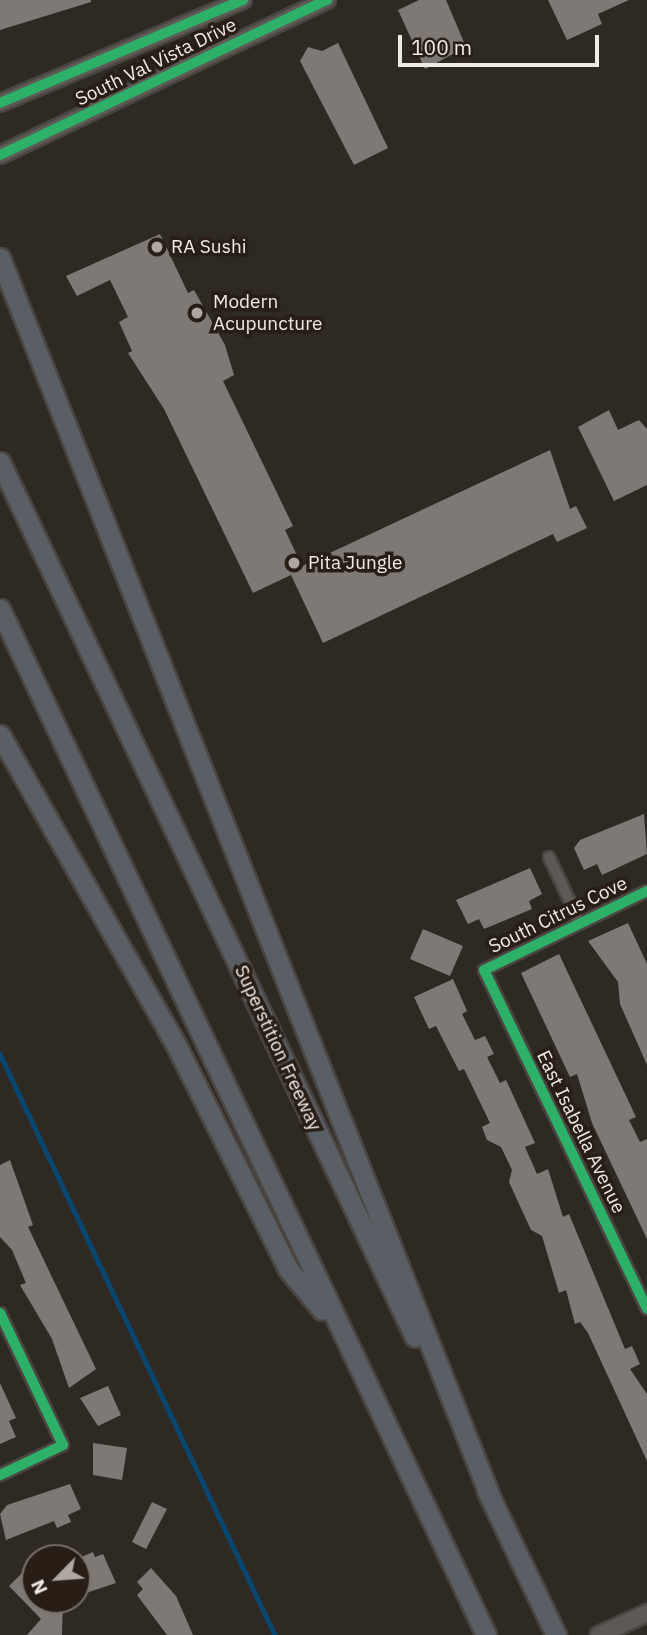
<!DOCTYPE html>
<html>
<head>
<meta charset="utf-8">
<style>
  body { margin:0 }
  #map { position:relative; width:647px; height:1635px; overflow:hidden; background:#2f2924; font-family:"IBM Plex Sans",sans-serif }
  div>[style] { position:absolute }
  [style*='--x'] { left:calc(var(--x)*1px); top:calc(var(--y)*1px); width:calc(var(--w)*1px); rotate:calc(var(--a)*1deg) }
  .stream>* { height:4.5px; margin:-2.25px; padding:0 2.25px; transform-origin:2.25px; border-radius:2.25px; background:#0a4770 }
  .building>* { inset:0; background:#7e7974 }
  .roads { filter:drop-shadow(2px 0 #4b4541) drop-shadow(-2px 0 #4b4541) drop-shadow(0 2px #4b4541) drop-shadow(0 -2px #4b4541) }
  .street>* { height:10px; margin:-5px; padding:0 5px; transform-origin:5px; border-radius:5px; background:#5d5955 }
  .secondary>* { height:16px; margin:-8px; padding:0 8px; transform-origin:8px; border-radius:8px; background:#5d5955 }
  .highway>* { height:19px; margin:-9.5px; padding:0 9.5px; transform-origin:9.5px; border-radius:9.5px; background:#5a5f65 }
  .cycleway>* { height:10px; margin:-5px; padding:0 5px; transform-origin:5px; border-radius:5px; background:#2db169 }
  .dots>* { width:19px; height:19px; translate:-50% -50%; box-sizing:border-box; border:4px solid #291e16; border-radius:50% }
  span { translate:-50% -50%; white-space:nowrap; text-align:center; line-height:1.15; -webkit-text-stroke:7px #291e16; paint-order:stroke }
  .street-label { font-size:19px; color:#f1e9e4 }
  .poi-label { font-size:19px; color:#f1e9e4 }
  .left { translate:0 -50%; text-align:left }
  .north { position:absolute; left:21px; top:1544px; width:70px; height:70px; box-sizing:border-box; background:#291e16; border:2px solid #796f68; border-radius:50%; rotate:245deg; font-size:19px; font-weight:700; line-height:28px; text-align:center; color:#f1e9e4 }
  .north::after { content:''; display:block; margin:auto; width:24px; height:32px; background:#ada6a1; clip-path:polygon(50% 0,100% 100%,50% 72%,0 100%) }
  .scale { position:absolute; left:398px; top:35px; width:201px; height:32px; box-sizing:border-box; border:4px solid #f1e9e4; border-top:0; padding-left:9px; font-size:21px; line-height:24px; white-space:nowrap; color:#f1e9e4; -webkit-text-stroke:5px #291e16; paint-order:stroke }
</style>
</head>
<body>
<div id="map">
  <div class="stream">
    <i style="--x:0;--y:1054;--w:643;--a:64.67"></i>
  </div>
  <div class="building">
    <i style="clip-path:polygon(0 0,91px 0,91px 2px,0 30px)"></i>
    <i style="clip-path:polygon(419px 0,446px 0,466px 47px,425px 69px,398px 10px)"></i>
    <i style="clip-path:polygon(548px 0,629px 0,598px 14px,602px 24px,567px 40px)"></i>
    <i style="clip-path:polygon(338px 43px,388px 148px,354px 165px,300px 61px,308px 47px,322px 51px)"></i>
    <i style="clip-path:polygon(160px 234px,188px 293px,194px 290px,225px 345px,234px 375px,223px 381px,293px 526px,285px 530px,302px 566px,550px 450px,570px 509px,576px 506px,587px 528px,557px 542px,553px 534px,323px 643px,291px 575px,253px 593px,164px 409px,128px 353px,132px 351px,119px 322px,128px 317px,110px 280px,77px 296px,66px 276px)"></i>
    <i style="clip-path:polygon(609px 410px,618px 430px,639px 420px,647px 429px,647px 485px,614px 501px,578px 427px)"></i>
    <i style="clip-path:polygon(644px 814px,647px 854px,602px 875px,597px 864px,584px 870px,574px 848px,580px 840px)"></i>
    <i style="clip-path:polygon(530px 868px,542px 894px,529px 901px,532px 909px,484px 929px,479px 919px,468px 924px,456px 900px)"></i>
    <i style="clip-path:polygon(628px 923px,647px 964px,647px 1065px,620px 1004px,618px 982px,588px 941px)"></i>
    <i style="clip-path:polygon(423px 929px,463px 946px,450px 976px,410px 959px)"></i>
    <i style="clip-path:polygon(559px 954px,636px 1117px,629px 1120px,640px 1142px,647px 1139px,647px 1239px,592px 1123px,577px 1074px,570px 1077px,521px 973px)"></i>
    <i style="clip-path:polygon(453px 979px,467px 1011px,462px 1014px,475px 1040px,485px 1036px,494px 1054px,487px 1057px,500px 1083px,506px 1080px,535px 1143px,525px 1147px,537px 1174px,548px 1169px,563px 1217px,569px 1214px,625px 1349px,632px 1346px,640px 1364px,630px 1369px,647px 1394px,647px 1461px,588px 1333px,580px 1322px,575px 1324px,566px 1290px,559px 1293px,542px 1236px,531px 1230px,509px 1182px,512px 1170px,501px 1147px,487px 1140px,482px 1127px,490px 1123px,464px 1069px,459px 1071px,436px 1026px,429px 1029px,414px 997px)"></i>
    <i style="clip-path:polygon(10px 1160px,33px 1225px,28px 1227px,96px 1369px,69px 1388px,52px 1339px,20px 1285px,26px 1283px,12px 1250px,0 1237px,0 1165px)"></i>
    <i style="clip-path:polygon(0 1383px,16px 1418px,9px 1421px,16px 1437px,0 1444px)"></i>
    <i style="clip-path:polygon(108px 1386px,121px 1415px,98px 1426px,80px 1398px)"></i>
    <i style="clip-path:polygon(93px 1443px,127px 1448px,122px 1480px,93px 1475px)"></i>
    <i style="clip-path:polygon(70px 1484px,81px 1509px,68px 1515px,71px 1522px,57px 1528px,54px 1521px,6px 1540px,0 1514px,7px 1505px)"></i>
    <i style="clip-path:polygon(152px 1502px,167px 1509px,146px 1549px,132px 1542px)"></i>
    <i style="clip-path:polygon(93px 1552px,95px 1557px,103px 1554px,116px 1583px,77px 1596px,77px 1559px)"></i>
    <i style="clip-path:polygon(151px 1568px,176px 1596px,193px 1635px,167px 1635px,137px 1595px,143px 1589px,137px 1582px)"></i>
    <i style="clip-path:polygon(23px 1572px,35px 1585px,35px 1600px,63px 1600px,62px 1635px,27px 1635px,41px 1619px,9px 1586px)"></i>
  </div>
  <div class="roads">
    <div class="street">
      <i style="--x:549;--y:857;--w:73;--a:64.8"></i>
      <i style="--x:647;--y:891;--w:181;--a:154.1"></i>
      <i style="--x:484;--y:970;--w:376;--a:64.3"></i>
      <i style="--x:0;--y:1313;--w:146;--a:64.5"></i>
      <i style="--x:63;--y:1445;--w:70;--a:154.5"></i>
    </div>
    <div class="secondary">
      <i style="--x:0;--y:103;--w:264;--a:-23"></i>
      <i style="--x:0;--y:155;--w:362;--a:-25.4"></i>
      <i style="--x:599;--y:1635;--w:53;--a:-24.6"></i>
    </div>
    <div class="highway">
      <i style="--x:0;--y:258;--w:1337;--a:68.41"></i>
      <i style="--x:0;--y:462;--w:968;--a:64.63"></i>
      <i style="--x:0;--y:609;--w:1135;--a:64.65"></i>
      <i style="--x:0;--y:735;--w:356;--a:60.4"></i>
      <i style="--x:176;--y:1045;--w:250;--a:63.4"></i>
      <i style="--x:288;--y:1269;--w:53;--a:50.3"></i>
      <i style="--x:487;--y:1491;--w:160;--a:64.4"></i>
    </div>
  </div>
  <div class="cycleway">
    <i style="--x:0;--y:103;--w:264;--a:-23"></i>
    <i style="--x:0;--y:155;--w:362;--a:-25.4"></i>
    <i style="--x:647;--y:891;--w:181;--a:154.1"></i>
    <i style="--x:484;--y:970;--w:376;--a:64.3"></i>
    <i style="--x:0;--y:1313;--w:146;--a:64.5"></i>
    <i style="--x:63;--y:1445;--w:70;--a:154.5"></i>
  </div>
  <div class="dots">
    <i style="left:157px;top:247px;background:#ada6a1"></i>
    <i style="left:197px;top:313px;background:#ada6a1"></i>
    <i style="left:294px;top:563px;background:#ada6a1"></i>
  </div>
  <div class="street-label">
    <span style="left:156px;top:62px;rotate:-26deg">South Val Vista Drive</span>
    <span style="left:558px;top:915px;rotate:-26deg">South Citrus Cove</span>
    <span style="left:278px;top:1048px;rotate:65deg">Superstition Freeway</span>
    <span style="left:581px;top:1132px;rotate:64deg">East Isabella Avenue</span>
  </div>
  <div class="poi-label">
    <span class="left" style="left:171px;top:247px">RA Sushi</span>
    <span class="left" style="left:213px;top:313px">Modern<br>Acupuncture</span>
    <span class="left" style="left:308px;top:563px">Pita Jungle</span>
  </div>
  <div class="north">N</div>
  <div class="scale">100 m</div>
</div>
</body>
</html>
